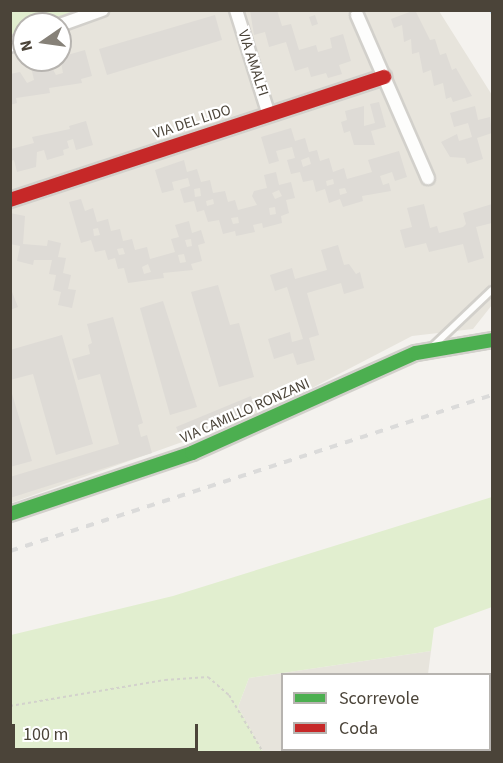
<!DOCTYPE html>
<html>
<head>
<meta charset="utf-8">
<style>
  body { margin:0 }
  #map { position:relative; width:503px; height:763px; overflow:hidden; background:#f4f2ee; font-family:"Source Sans 3",sans-serif }
  div>[style] { position:absolute }
  [style*='--x'] { left:calc(var(--x)*1px); top:calc(var(--y)*1px); width:calc(var(--w)*1px); rotate:calc(var(--a)*1deg) }
  .residential>* { inset:0; background:#e7e4dc }
  .green>* { inset:0; background:#e1eecf }
  .stream>* { height:4px; margin:-2px; padding:0 2px; transform-origin:2px; border-radius:2px; background:#c0ddf1 }
  .building>* { inset:0; background:#dedbd6 }
  .path>* { height:2px; margin-top:-1px; transform-origin:0; background:repeating-linear-gradient(90deg,#d3d2cc 0 3px,transparent 0 6px) }
  .roads { filter:drop-shadow(2px 0 #d2d0cb) drop-shadow(-2px 0 #d2d0cb) drop-shadow(0 2px #d2d0cb) drop-shadow(0 -2px #d2d0cb) }
  .lane>* { height:6px; margin:-3px; padding:0 3px; transform-origin:3px; border-radius:3px; background:#fdfdfc }
  .street>* { height:12px; margin:-6px; padding:0 6px; transform-origin:6px; border-radius:6px; background:#fdfdfc }
  .fast>* { height:14px; margin:-7px; padding:0 7px; transform-origin:7px; border-radius:7px; background:#4caf50 }
  .jam>* { height:14px; margin:-7px; padding:0 7px; transform-origin:7px; border-radius:7px; background:#c62828 }
  .rail>* { height:4px; margin-top:-2px; transform-origin:0; background:repeating-linear-gradient(90deg,#dbdbda 0 8px,transparent 0 16px) }
  span { translate:-50% -50%; white-space:nowrap; text-align:center; line-height:1.15; -webkit-text-stroke:4.5px #fff; paint-order:stroke }
  .street-label { font-size:15px; color:#4b4439 }
  .frame { position:absolute; inset:0; border:12px solid #4b4439; pointer-events:none }
  .legend { position:absolute; left:281px; top:673px; width:210px; height:78px; box-sizing:border-box; background:#fff; border:2px solid #b7b4b0; margin:0; padding:8px 10px; list-style:none; font-size:18px; color:#4b4439 }
  .legend li { display:flex; align-items:center; gap:12px; height:30px }
  .legend b { width:30px; border:2px solid #b7b4b0 }
  .north { position:absolute; left:12px; top:12px; width:60px; height:60px; box-sizing:border-box; background:#fff; border:2px solid #b7b4b0; border-radius:50%; rotate:257deg; font-size:16px; font-weight:700; line-height:24px; text-align:center; color:#4b4439 }
  .north::after { content:''; display:block; margin:auto; width:21px; height:27px; background:#868178; clip-path:polygon(50% 0,100% 100%,50% 72%,0 100%) }
  .scale { position:absolute; left:12px; top:724px; width:186px; height:27px; box-sizing:border-box; border:3px solid #4b4439; border-top:0; padding-left:8px; font-size:18px; line-height:21px; white-space:nowrap; color:#4b4439; -webkit-text-stroke:4px #fff; paint-order:stroke }
</style>
</head>
<body>
<div id="map">
  <div class="residential">
    <i style="clip-path:polygon(evenodd,10px 11px,439px 11px,492px 95px,492px 305px,473px 329px,412px 336px,264px 413px,11px 503px,10px 11px,24px 24px,60px 24px,60px 60px,24px 60px,24px 24px)"></i>
    <i style="clip-path:polygon(431px 651px,428px 674px,282px 674px,282px 750px,415px 750px,415px 752px,263px 752px,238px 707px,249px 678px)"></i>
  </div>
  <div class="green">
    <i style="clip-path:polygon(11px 10px,73px 10px,73px 11px,39px 24px,24px 24px,24px 30px,11px 35px)"></i>
    <i style="clip-path:polygon(492px 497px,492px 607px,434px 628px,431px 651px,249px 678px,238px 707px,263px 752px,11px 752px,11px 635px,173px 596px)"></i>
  </div>
  <div class="stream">
    <i style="--x:492;--y:10;--w:2;--a:90"></i>
  </div>
  <div class="building">
    <i style="clip-path:polygon(250px 10px,277px 10px,282px 26px,291px 24px,299px 50px,316px 45px,318px 52px,332px 48px,330px 38px,343px 34px,351px 61px,339px 65px,342px 74px,328px 78px,326px 73px,311px 77px,308px 67px,295px 71px,286px 42px,269px 47px,265px 32px,254px 35px)"></i>
    <i style="clip-path:polygon(415px 10px,430px 40px,435px 39px,440px 55px,446px 53px,452px 70px,456px 68px,472px 96px,453px 102px,451px 97px,446px 99px,443px 83px,434px 86px,431px 70px,423px 73px,419px 52px,412px 54px,411px 39px,404px 42px,402px 25px,394px 28px,391px 19px)"></i>
    <i style="clip-path:polygon(215px 15px,222px 40px,107px 75px,99px 49px)"></i>
    <i style="clip-path:polygon(315px 15px,318px 24px,312px 26px,309px 17px)"></i>
    <i style="clip-path:polygon(85px 50px,92px 76px,81px 79px,82px 83px,49px 88px,50px 93px,16px 98px,17px 103px,10px 105px,10px 74px,20px 72px,27px 83px,34px 80px,31px 67px,49px 62px,56px 75px,63px 73px,60px 57px)"></i>
    <i style="clip-path:polygon(379px 102px,386px 127px,371px 131px,375px 145px,354px 145px,350px 131px,344px 133px,341px 122px,347px 120px,345px 111px,364px 106px,364px 126px,375px 123px,370px 104px)"></i>
    <i style="clip-path:polygon(475px 106px,478px 120px,490px 117px,492px 133px,477px 138px,483px 159px,467px 164px,465px 158px,450px 157px,441px 142px,457px 134px,459px 141px,472px 137px,468px 123px,454px 127px,450px 113px)"></i>
    <i style="clip-path:polygon(86px 121px,93px 145px,76px 150px,73px 139px,67px 141px,69px 148px,63px 150px,64px 155px,47px 160px,44px 150px,37px 152px,36px 167px,17px 172px,14px 160px,10px 161px,11px 149px,34px 143px,32px 137px,70px 129px,69px 126px)"></i>
    <i style="clip-path:polygon(evenodd,291px 128px,295px 141px,305px 138px,309px 152px,317px 150px,320px 161px,329px 158px,333px 172px,344px 168px,347px 179px,372px 172px,368px 160px,399px 151px,407px 177px,395px 181px,392px 172px,380px 176px,383px 185px,389px 183px,391px 191px,362px 196px,363px 201px,343px 207px,340px 199px,329px 203px,325px 189px,316px 192px,313px 180px,303px 182px,300px 172px,291px 174px,287px 160px,295px 158px,292px 147px,276px 151px,279px 161px,269px 164px,261px 137px,291px 128px,309px 157px,311px 164px,303px 167px,301px 160px,309px 157px,291px 128px,333px 179px,334px 184px,327px 186px,326px 181px,333px 179px,291px 128px,345px 188px,347px 193px,340px 195px,339px 189px,345px 188px)"></i>
    <i style="clip-path:polygon(evenodd,184px 160px,187px 172px,197px 169px,201px 182px,210px 180px,213px 193px,225px 191px,228px 202px,235px 200px,238px 210px,257px 205px,252px 196px,254px 191px,267px 188px,264px 175px,276px 172px,279px 185px,291px 182px,295px 198px,286px 200px,289px 213px,281px 216px,282px 223px,263px 228px,262px 223px,253px 225px,255px 232px,236px 236px,235px 231px,223px 234px,219px 220px,208px 222px,204px 210px,197px 212px,194px 201px,184px 203px,180px 189px,190px 186px,188px 178px,172px 182px,174px 190px,162px 193px,155px 170px,184px 160px,200px 188px,201px 196px,195px 197px,194px 189px,200px 188px,184px 160px,279px 190px,282px 196px,275px 199px,272px 193px,279px 190px,184px 160px,213px 199px,214px 204px,207px 206px,206px 201px,213px 199px,184px 160px,275px 207px,276px 214px,270px 215px,269px 208px,275px 207px,184px 160px,238px 217px,239px 223px,233px 224px,231px 218px,238px 217px)"></i>
    <i style="clip-path:polygon(evenodd,81px 199px,85px 211px,93px 208px,97px 222px,108px 219px,111px 231px,120px 229px,123px 241px,132px 239px,135px 250px,147px 247px,150px 259px,175px 252px,171px 239px,179px 237px,175px 225px,189px 221px,192px 233px,201px 230px,205px 243px,198px 245px,202px 261px,191px 264px,193px 270px,163px 273px,164px 278px,128px 283px,124px 268px,118px 269px,115px 258px,108px 260px,105px 250px,95px 252px,91px 240px,81px 243px,69px 202px,81px 199px,98px 228px,100px 235px,94px 236px,93px 229px,98px 228px,81px 199px,191px 239px,192px 246px,187px 247px,185px 240px,191px 239px,81px 199px,123px 248px,125px 254px,119px 255px,117px 249px,123px 248px,81px 199px,184px 254px,186px 262px,180px 263px,178px 255px,184px 254px,81px 199px,148px 264px,151px 272px,144px 274px,142px 267px,148px 264px)"></i>
    <i style="clip-path:polygon(424px 204px,430px 228px,437px 226px,439px 233px,463px 227px,466px 224px,463px 213px,492px 204px,492px 223px,476px 227px,484px 258px,468px 263px,463px 244px,429px 252px,426px 243px,405px 248px,400px 230px,412px 227px,407px 208px)"></i>
    <i style="clip-path:polygon(10px 213px,25px 216px,23px 244px,47px 246px,48px 240px,61px 243px,58px 257px,66px 258px,63px 273px,71px 275px,68px 289px,76px 290px,72px 308px,58px 305px,61px 292px,53px 290px,56px 275px,49px 274px,52px 260px,34px 260px,33px 265px,17px 261px,20px 246px,10px 244px)"></i>
    <i style="clip-path:polygon(338px 245px,344px 265px,349px 264px,356px 274px,360px 272px,364px 288px,344px 294px,341px 283px,307px 293px,319px 335px,309px 338px,315px 360px,297px 365px,293px 353px,274px 359px,268px 339px,290px 332px,292px 342px,303px 339px,287px 287px,275px 291px,270px 275px,292px 268px,295px 279px,327px 270px,321px 250px)"></i>
    <i style="clip-path:polygon(218px 285px,230px 325px,239px 323px,254px 377px,219px 387px,191px 292px)"></i>
    <i style="clip-path:polygon(10px 287px,18px 307px,10px 310px)"></i>
    <i style="clip-path:polygon(163px 301px,197px 407px,170px 415px,140px 308px)"></i>
    <i style="clip-path:polygon(113px 317px,143px 423px,138px 425px,141px 437px,147px 435px,152px 453px,10px 498px,10px 477px,119px 444px,100px 374px,78px 380px,72px 359px,90px 354px,88px 345px,92px 343px,87px 324px)"></i>
    <i style="clip-path:polygon(62px 335px,93px 444px,56px 455px,33px 374px,10px 380px,10px 350px)"></i>
    <i style="clip-path:polygon(10px 387px,32px 461px,10px 467px)"></i>
    <i style="clip-path:polygon(251px 396px,256px 411px,182px 441px,176px 427px)"></i>
    <i style="clip-path:polygon(297px 750px,311px 750px,313px 752px,296px 752px)"></i>
  </div>
  <div class="path">
    <i style="--x:10;--y:706;--w:157;--a:-9.5"></i>
    <i style="--x:165;--y:680;--w:43;--a:-4"></i>
    <i style="--x:208;--y:677;--w:28;--a:41"></i>
    <i style="--x:229;--y:695;--w:66;--a:59.2"></i>
  </div>
  <div class="roads">
    <div class="lane">
      <i style="--x:433;--y:346;--w:81;--a:-43.5"></i>
    </div>
    <div class="street">
      <i style="--x:236;--y:10;--w:110;--a:72.6"></i>
      <i style="--x:357;--y:15;--w:178;--a:66.5"></i>
      <i style="--x:60;--y:25;--w:45;--a:-19.7"></i>
      <i style="--x:10;--y:46;--w:17;--a:-33"></i>
      <i style="--x:409;--y:752;--w:2;--a:-63"></i>
    </div>
    <div class="fast">
      <i style="--x:10;--y:514;--w:192;--a:-18.5"></i>
      <i style="--x:192;--y:453;--w:245;--a:-24.1"></i>
      <i style="--x:416;--y:353;--w:77;--a:-9.7"></i>
    </div>
    <div class="jam">
      <i style="--x:10;--y:200;--w:394;--a:-18.2"></i>
    </div>
  </div>
  <div class="rail">
    <i style="--x:10;--y:551;--w:507;--a:-17.93"></i>
  </div>
  <div class="street-label">
    <span style="left:253px;top:63px;rotate:72deg">VIA AMALFI</span>
    <span style="left:192px;top:122px;rotate:-18deg">VIA DEL LIDO</span>
    <span style="left:245px;top:411px;rotate:-24deg">VIA CAMILLO RONZANI</span>
  </div>
  <div class="frame"></div>
  <ul class="legend">
  <li><b style="height:8px;background:#4caf50"></b>Scorrevole</li>
  <li><b style="height:8px;background:#c62828"></b>Coda</li>
  </ul>
  <div class="north">N</div>
  <div class="scale">100 m</div>
</div>
</body>
</html>
